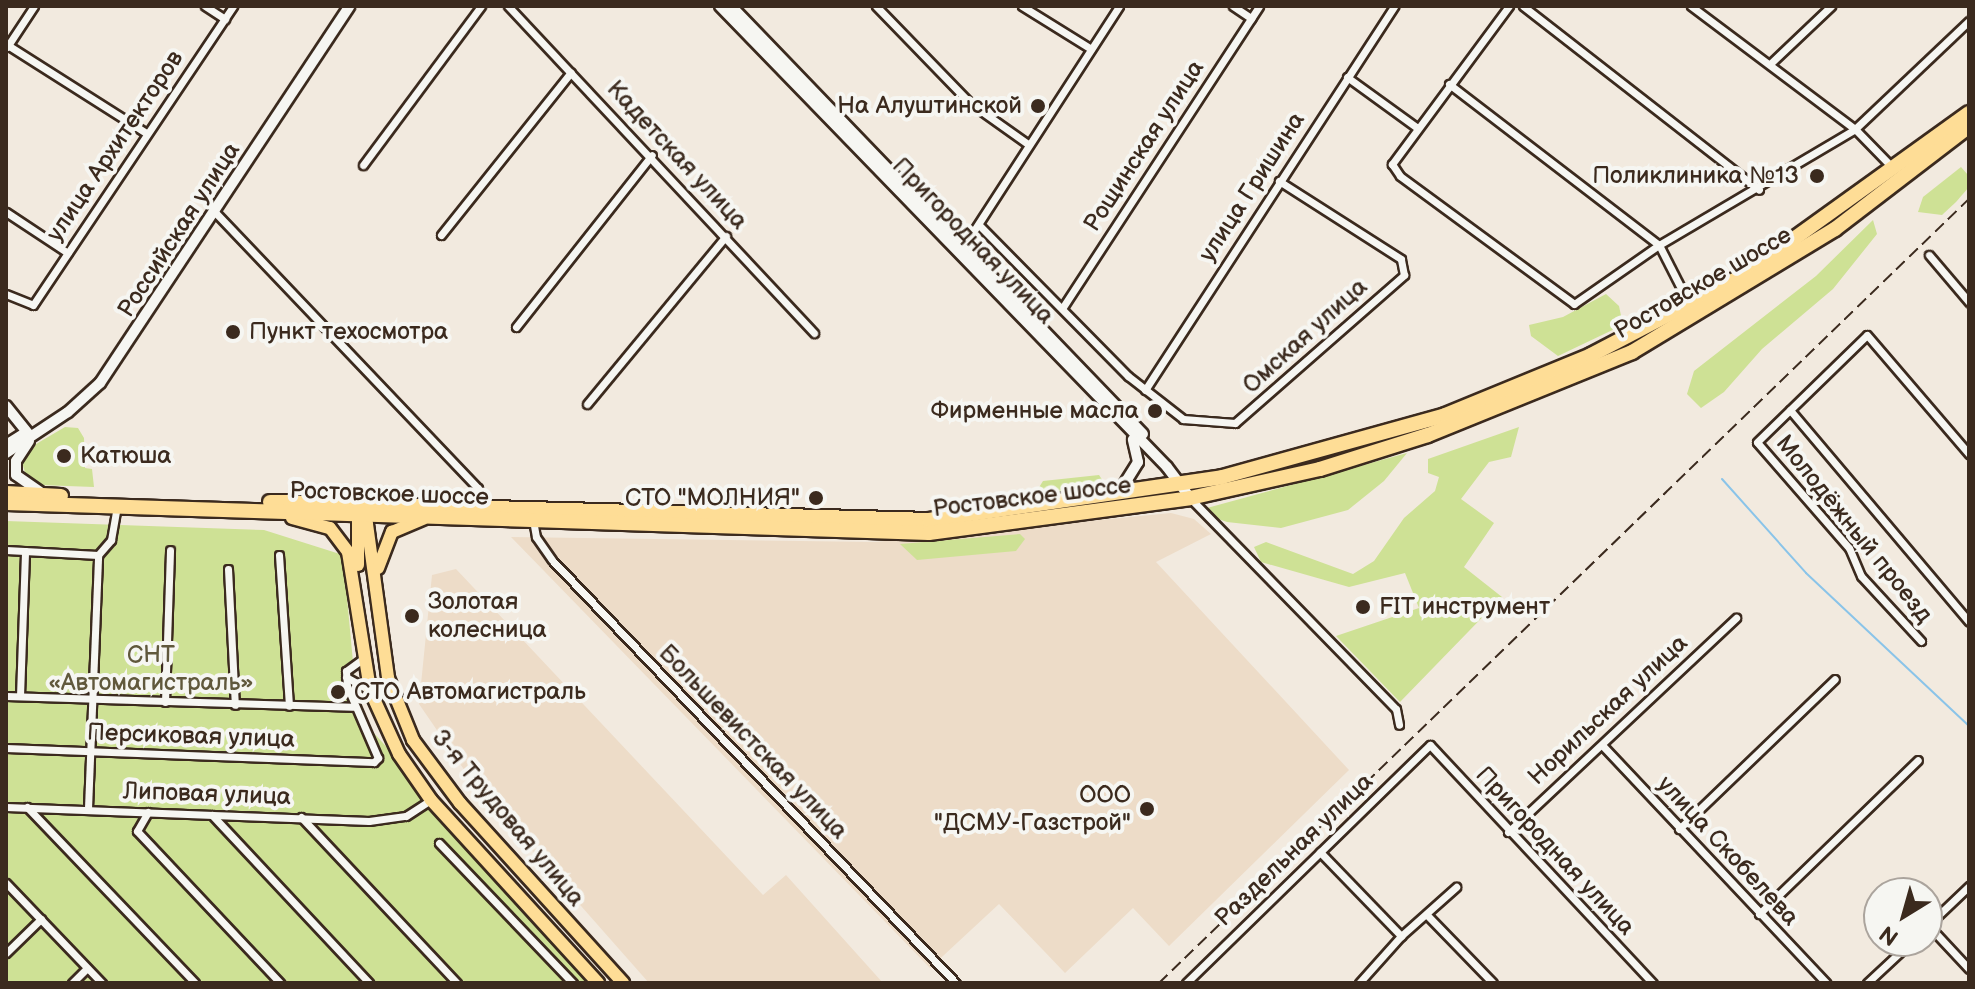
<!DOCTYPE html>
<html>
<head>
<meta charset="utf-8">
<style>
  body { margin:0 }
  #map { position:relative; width:1975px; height:989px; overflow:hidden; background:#f2eadf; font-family:"Balsamiq Sans",sans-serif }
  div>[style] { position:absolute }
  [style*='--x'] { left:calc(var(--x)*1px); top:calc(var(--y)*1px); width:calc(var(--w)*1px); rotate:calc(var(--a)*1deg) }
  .built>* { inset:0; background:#eddcc8 }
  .green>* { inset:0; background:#cee195 }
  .stream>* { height:2px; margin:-1px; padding:0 1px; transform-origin:1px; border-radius:1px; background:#8ac4e9 }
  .roads { filter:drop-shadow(2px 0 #3b2a1e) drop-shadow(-2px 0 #3b2a1e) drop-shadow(0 2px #3b2a1e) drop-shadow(0 -2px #3b2a1e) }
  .street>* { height:7px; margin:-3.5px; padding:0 3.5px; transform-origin:3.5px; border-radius:3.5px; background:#f6f6f2 }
  .secondary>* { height:10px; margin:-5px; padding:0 5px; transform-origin:5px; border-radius:5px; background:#f6f6f2 }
  .primary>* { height:12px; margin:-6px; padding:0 6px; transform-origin:6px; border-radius:6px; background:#fedd96 }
  .highway>* { height:14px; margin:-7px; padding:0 7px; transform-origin:7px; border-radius:7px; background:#fedd96 }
  .rail>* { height:2px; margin-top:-1px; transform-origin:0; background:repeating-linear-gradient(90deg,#3b2a1e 0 12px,transparent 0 18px) }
  .dots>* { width:22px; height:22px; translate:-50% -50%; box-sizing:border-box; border:4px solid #f6f6f2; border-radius:50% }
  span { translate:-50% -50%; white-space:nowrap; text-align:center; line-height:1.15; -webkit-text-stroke:8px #f6f6f2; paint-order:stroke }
  .poi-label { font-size:24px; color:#3b2a1e }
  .right { translate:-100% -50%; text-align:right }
  .left { translate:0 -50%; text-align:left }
  .street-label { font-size:24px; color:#3b2a1e }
  .park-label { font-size:24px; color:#60583c }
  .frame { position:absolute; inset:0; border:8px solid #3b2a1e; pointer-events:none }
  .north { position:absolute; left:1863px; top:877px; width:80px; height:80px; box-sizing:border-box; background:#f6f6f2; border:2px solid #aba49d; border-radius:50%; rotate:217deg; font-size:22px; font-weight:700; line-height:32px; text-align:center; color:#3b2a1e }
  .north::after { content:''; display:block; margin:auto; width:28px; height:36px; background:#3b2a1e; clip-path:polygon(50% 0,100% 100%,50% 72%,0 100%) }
</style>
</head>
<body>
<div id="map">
  <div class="built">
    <i style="clip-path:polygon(1171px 513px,1194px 519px,1211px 534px,1156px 562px,1349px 770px,1169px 946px,1133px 908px,1065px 973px,999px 904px,930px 968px,511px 537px,875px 542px)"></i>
    <i style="clip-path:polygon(456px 569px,763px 895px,786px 875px,883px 983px,649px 983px,476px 787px,419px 704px,432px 575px)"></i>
  </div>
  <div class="green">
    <i style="clip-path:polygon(1961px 167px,1968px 175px,1969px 187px,1956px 202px,1942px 215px,1918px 212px,1923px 197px)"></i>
    <i style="clip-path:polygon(1873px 220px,1877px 234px,1833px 289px,1762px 349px,1724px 392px,1701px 408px,1687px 394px,1694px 371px,1816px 276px)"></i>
    <i style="clip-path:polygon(1606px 294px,1619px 306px,1623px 325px,1558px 356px,1531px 336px,1529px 325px,1563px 317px)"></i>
    <i style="clip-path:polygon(65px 427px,78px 428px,84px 438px,85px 468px,92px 469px,94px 487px,39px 485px,26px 476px,22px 462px,31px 447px)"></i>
    <i style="clip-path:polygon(1519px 427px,1511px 457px,1489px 462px,1461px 499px,1494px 523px,1464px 567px,1502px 597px,1400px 702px,1336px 636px,1419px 608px,1405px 573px,1349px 587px,1261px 562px,1254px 547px,1266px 542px,1353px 574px,1374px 561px,1404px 518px,1435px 491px,1439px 477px,1428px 473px,1428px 459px)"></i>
    <i style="clip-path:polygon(1407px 453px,1384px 481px,1348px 510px,1281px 528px,1227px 522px,1210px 516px,1207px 508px)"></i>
    <i style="clip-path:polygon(1099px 475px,1103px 481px,1097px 488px,1045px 496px,1038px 489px,1043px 481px)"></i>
    <i style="clip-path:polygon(6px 521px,264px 530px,343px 555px,356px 694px,373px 732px,599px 983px,6px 983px)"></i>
    <i style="clip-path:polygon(1020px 534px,1025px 539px,1016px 551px,917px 560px,900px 544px)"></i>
  </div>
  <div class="stream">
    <i style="--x:1722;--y:479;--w:126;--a:48.2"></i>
    <i style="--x:1806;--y:573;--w:224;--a:43.2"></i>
  </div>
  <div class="roads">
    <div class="street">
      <i style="--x:205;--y:6;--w:24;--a:33"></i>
      <i style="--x:508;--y:6;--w:448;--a:46.9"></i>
      <i style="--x:876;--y:6;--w:135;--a:45.9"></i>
      <i style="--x:970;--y:103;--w:72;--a:35.4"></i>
      <i style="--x:1022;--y:6;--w:81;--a:31.9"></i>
      <i style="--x:1233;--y:6;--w:22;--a:34"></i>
      <i style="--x:1509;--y:6;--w:197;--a:126.5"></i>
      <i style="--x:1392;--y:164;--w:14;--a:56"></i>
      <i style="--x:1400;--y:176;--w:216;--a:36.3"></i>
      <i style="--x:1574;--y:304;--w:103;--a:-34.8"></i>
      <i style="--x:1659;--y:245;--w:228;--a:-30.6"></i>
      <i style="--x:1855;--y:129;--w:157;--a:-43.5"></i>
      <i style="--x:1523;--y:6;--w:299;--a:37.9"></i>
      <i style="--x:1691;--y:6;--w:205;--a:36.9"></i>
      <i style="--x:1855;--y:129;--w:53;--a:45.8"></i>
      <i style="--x:6;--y:44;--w:166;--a:32.4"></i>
      <i style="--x:7;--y:47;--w:49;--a:-56.6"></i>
      <i style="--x:1771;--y:63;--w:83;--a:-43.5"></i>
      <i style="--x:1347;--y:77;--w:85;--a:35.9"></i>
      <i style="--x:1449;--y:84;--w:265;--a:37.5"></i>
      <i style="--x:1659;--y:245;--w:66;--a:63"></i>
      <i style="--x:363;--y:165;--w:198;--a:-53.4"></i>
      <i style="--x:213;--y:210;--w:384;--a:46.4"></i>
      <i style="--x:478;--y:488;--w:19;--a:78"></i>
      <i style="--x:6;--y:212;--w:74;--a:33.5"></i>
      <i style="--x:980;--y:226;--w:211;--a:45.4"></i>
      <i style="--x:1128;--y:376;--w:70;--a:38"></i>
      <i style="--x:1183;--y:419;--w:52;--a:4.4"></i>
      <i style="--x:1235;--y:423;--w:225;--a:-41.2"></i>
      <i style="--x:1404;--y:275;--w:16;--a:-101"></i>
      <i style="--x:1401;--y:259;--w:145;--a:-147.4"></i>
      <i style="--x:441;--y:235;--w:208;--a:-51.4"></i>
      <i style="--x:962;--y:249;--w:289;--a:-57.1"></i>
      <i style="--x:1929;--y:255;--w:62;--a:49.6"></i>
      <i style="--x:6;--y:294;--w:29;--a:22"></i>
      <i style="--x:33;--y:305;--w:360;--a:-56.2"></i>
      <i style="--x:1063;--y:307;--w:359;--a:-56.9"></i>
      <i style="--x:516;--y:327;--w:219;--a:-51.7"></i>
      <i style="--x:1145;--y:390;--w:458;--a:-57"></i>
      <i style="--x:587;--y:404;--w:218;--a:-50.4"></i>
      <i style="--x:1790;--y:410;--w:277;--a:49.8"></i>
      <i style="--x:1191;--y:499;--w:293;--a:45.7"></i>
      <i style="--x:1396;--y:709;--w:16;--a:79"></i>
      <i style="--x:533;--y:520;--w:17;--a:80"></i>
      <i style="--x:536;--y:537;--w:28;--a:55"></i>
      <i style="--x:552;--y:560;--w:585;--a:46.32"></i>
      <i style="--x:6;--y:550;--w:92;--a:3.1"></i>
      <i style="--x:98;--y:555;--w:20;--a:-49"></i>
      <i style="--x:111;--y:540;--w:34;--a:-80"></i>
      <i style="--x:279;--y:555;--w:151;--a:86.2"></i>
      <i style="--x:228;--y:569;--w:136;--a:87.1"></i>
      <i style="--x:1921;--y:641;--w:88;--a:-132.7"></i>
      <i style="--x:1861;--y:576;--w:30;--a:-113"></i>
      <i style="--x:1849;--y:548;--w:140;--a:-131"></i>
      <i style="--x:1757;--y:442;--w:153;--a:-44.2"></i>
      <i style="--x:1867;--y:335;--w:157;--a:49.4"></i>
      <i style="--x:346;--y:677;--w:25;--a:29"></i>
      <i style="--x:6;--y:696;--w:346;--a:1.8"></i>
      <i style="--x:20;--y:696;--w:145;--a:-88"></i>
      <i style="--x:165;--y:702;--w:152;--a:-88.1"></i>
      <i style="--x:1602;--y:745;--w:327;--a:46.7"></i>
      <i style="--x:6;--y:748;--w:368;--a:2.2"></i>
      <i style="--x:374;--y:762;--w:6;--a:-45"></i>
      <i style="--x:378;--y:758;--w:78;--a:-113.3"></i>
      <i style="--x:347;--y:686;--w:15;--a:-94"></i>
      <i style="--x:346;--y:671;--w:22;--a:-36"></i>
      <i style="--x:6;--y:807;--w:363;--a:2.2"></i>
      <i style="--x:369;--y:821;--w:37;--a:-8"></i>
      <i style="--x:406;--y:816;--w:30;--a:-33"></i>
      <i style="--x:27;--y:807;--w:243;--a:46.3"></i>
      <i style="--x:88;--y:808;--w:253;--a:-87.7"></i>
      <i style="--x:148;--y:812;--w:22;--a:120"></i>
      <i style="--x:137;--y:831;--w:209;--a:46.7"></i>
      <i style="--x:212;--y:815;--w:230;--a:46.9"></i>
      <i style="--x:301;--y:817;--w:228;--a:46.8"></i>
      <i style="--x:1679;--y:829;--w:216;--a:-43.9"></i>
      <i style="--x:1508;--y:832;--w:313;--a:-43.2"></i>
      <i style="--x:439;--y:843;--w:194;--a:46.3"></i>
      <i style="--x:1320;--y:852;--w:117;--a:46"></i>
      <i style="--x:6;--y:883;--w:139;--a:46.2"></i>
      <i style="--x:1759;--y:914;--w:221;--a:-44.1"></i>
      <i style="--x:1428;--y:916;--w:93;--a:45.9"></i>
      <i style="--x:1928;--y:925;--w:60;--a:47"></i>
      <i style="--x:1927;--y:926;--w:58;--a:-43.6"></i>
      <i style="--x:6;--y:953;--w:49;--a:-44.2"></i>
      <i style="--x:72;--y:983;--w:21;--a:-45"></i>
      <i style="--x:1186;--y:983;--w:341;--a:-44.3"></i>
      <i style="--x:1430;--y:745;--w:326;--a:46.9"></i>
      <i style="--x:1359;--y:983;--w:63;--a:-48.2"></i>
      <i style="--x:1401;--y:936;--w:74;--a:-41.7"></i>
      <i style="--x:1867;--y:983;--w:62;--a:-43"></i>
    </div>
    <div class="secondary">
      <i style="--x:720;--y:6;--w:642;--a:45.88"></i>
      <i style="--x:1167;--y:467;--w:39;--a:53"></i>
      <i style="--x:731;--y:6;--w:594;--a:46.09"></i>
      <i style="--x:6;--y:406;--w:38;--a:51"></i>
      <i style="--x:29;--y:441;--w:24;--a:123"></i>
      <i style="--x:16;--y:461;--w:14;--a:90"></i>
      <i style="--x:16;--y:475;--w:29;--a:35"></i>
      <i style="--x:6;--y:445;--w:22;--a:-32"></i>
      <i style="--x:6;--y:453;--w:74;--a:-33.5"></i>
      <i style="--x:68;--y:412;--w:43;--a:-42.2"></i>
      <i style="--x:100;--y:383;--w:452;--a:-56.5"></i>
      <i style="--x:1120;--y:491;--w:34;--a:-58"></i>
      <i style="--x:1138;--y:462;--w:23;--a:-103"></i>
    </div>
    <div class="primary">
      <i style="--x:356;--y:512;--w:16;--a:47"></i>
      <i style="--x:367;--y:524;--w:155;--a:82.2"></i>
      <i style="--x:388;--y:678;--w:67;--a:68"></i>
      <i style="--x:413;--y:740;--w:79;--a:53.3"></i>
      <i style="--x:460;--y:803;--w:243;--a:47.8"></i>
      <i style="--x:292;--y:518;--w:39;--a:15"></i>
      <i style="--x:330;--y:528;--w:30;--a:53"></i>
      <i style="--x:348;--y:552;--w:140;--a:80.9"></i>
      <i style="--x:370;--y:690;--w:70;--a:65.6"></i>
      <i style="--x:399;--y:754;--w:56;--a:55.2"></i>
      <i style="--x:431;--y:800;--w:248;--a:47.6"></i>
      <i style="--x:358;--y:565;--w:51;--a:-90"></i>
      <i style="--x:378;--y:568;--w:39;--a:-69"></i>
      <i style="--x:392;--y:532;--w:34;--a:-23"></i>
    </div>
    <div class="highway">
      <i style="--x:6;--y:493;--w:55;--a:3.1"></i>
      <i style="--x:270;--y:502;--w:659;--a:1.56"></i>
      <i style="--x:929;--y:520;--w:296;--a:-8.3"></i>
      <i style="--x:1222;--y:477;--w:231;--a:-15.5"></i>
      <i style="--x:1445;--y:415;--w:158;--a:-22.3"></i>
      <i style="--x:1591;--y:355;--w:170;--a:-27.6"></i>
      <i style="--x:1742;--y:276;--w:279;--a:-35.7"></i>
      <i style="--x:6;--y:503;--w:923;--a:1.86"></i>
      <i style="--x:929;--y:533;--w:263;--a:-7.6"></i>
      <i style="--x:1190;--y:498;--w:133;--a:-12.6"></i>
      <i style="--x:1320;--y:469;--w:113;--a:-17.5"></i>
      <i style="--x:1428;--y:435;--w:220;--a:-22.1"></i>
      <i style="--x:1632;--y:352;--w:237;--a:-31.2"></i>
      <i style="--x:1835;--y:229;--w:169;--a:-37.5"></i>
    </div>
  </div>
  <div class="rail">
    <i style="--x:1159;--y:983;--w:1127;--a:-44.07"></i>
  </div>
  <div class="dots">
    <i style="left:1038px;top:106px;background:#3b2a1e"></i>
    <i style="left:1817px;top:176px;background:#3b2a1e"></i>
    <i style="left:233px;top:332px;background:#3b2a1e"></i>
    <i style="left:1155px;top:411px;background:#3b2a1e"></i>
    <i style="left:64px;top:456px;background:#3b2a1e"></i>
    <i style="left:816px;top:498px;background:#3b2a1e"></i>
    <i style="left:1363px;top:607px;background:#3b2a1e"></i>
    <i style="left:412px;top:616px;background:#3b2a1e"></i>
    <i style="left:338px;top:692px;background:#3b2a1e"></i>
    <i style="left:1147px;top:809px;background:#3b2a1e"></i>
  </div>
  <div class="poi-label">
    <span class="right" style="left:1022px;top:106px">На Алуштинской</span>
    <span class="right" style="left:1799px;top:176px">Поликлиника №13</span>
    <span class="left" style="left:249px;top:332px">Пункт техосмотра</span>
    <span class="right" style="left:1139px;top:411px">Фирменные масла</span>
    <span class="left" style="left:80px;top:456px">Катюша</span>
    <span class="right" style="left:800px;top:498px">СТО "МОЛНИЯ"</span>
    <span class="left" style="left:428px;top:616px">Золотая<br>колесница</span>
    <span class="left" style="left:1379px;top:607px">FIT инструмент</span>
    <span class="left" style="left:354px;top:692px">СТО Автомагистраль</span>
    <span class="right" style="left:1131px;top:809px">ООО<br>"ДСМУ-Газстрой"</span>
  </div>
  <div class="street-label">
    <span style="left:115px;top:146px;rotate:-56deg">улица Архитекторов</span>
    <span style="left:1144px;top:146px;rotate:-57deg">Рощинская улица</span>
    <span style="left:677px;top:155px;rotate:47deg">Кадетская улица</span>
    <span style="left:1252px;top:187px;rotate:-57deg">улица Гришина</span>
    <span style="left:179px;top:230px;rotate:-57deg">Российская улица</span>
    <span style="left:973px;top:241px;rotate:46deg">Пригородная улица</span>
    <span style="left:1703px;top:283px;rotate:-30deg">Ростовское шоссе</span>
    <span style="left:1305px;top:336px;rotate:-42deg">Омская улица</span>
    <span style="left:389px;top:494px;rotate:2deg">Ростовское шоссе</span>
    <span style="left:1032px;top:497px;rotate:-7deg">Ростовское шоссе</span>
    <span style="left:1854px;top:529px;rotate:51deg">Молодёжный проезд</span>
    <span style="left:1608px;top:710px;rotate:-43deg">Норильская улица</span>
    <span style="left:191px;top:736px;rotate:2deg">Персиковая улица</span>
    <span style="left:753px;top:742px;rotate:46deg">Большевистская улица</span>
    <span style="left:207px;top:794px;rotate:2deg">Липовая улица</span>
    <span style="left:508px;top:818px;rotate:50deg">3-я Трудовая улица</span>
    <span style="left:1294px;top:850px;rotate:-44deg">Раздельная улица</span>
    <span style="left:1555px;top:851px;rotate:47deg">Пригородная улица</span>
    <span style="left:1728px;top:851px;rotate:47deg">улица Скобелева</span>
  </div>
  <div class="park-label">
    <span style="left:151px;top:669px">СНТ<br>«Автомагистраль»</span>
  </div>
  <div class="frame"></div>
  <div class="north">N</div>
</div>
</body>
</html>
